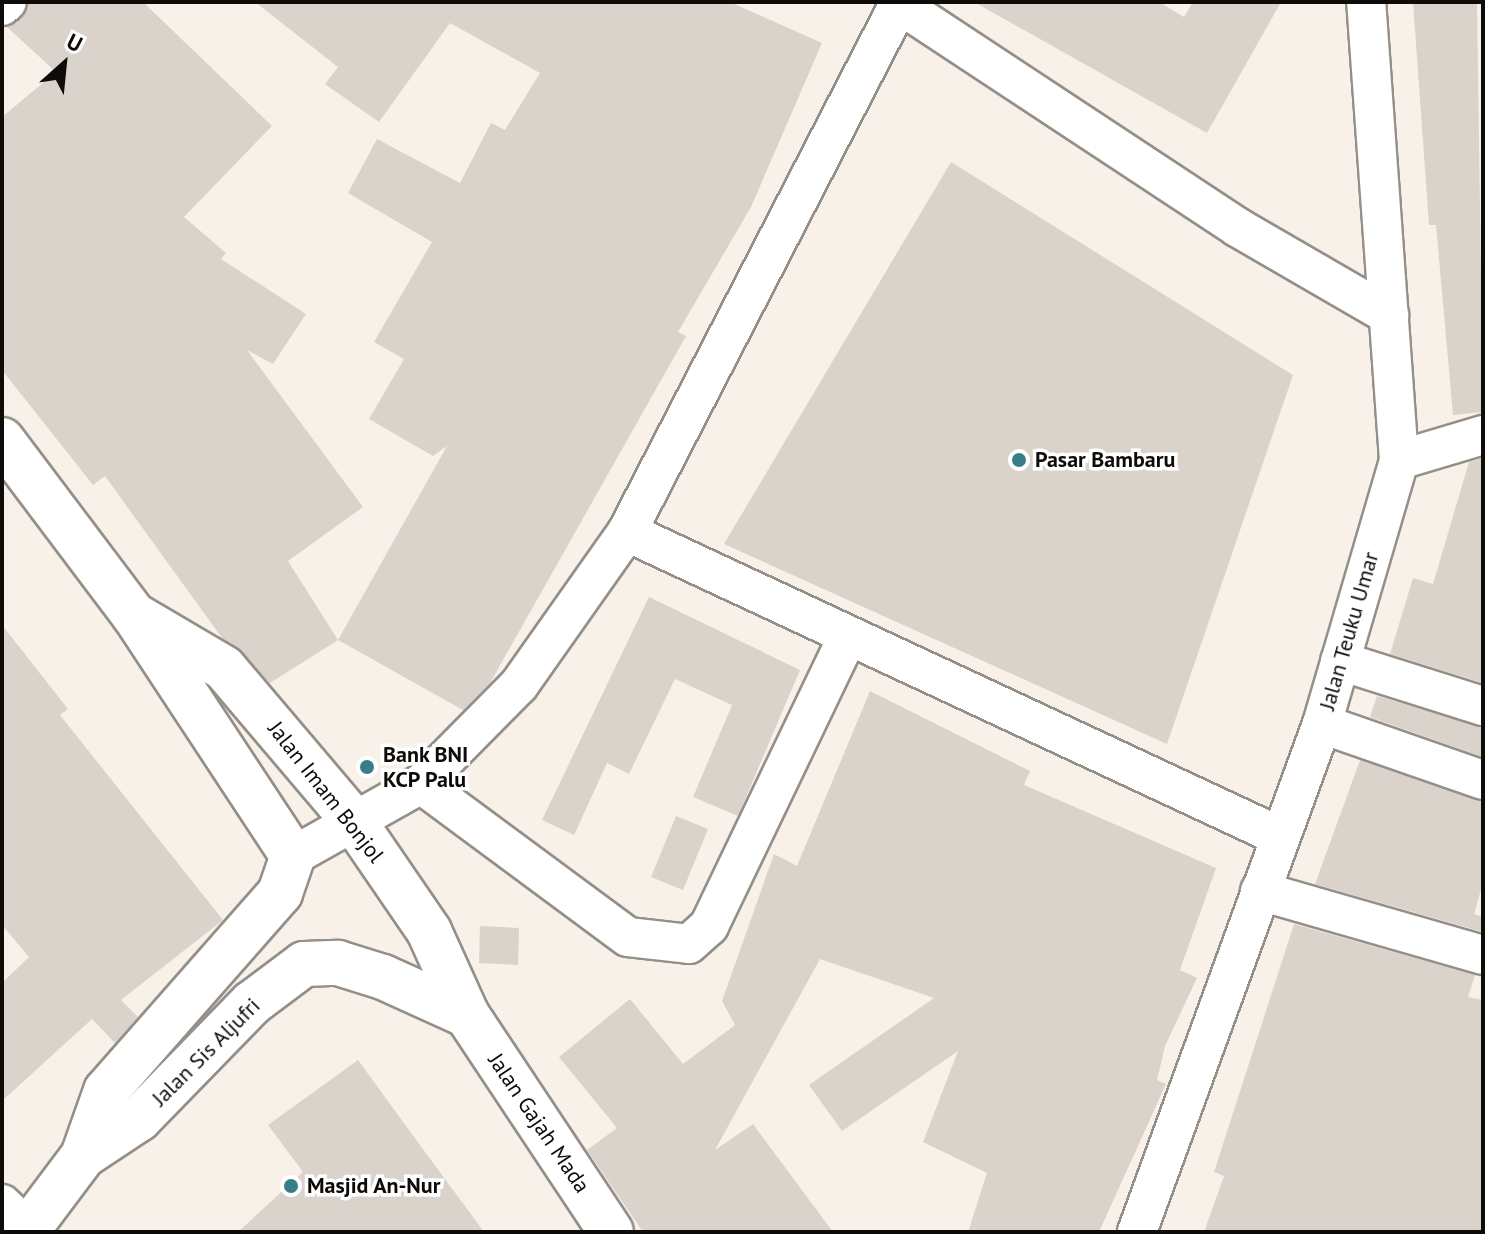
<!DOCTYPE html>
<html>
<head>
<meta charset="utf-8">
<style>
  body { margin:0 }
  #map { position:relative; width:1485px; height:1234px; overflow:hidden; background:#f8f1e9; font-family:"PT Sans",sans-serif }
  div>[style] { position:absolute }
  [style*='--x'] { left:calc(var(--x)*1px); top:calc(var(--y)*1px); width:calc(var(--w)*1px); rotate:calc(var(--a)*1deg) }
  .building>* { inset:0; background:#dad3cc }
  .roads { filter:drop-shadow(2px 0 #948f87) drop-shadow(-2px 0 #948f87) drop-shadow(0 2px #948f87) drop-shadow(0 -2px #948f87) }
  .minor>* { height:38px; margin:-19px; padding:0 19px; transform-origin:19px; border-radius:19px; background:#fff }
  .secondary>* { height:44px; margin:-22px; padding:0 22px; transform-origin:22px; border-radius:22px; background:#fff }
  .trunk>* { height:44px; margin:-22px; padding:0 22px; transform-origin:22px; border-radius:22px; background:#fff }
  .dots>* { width:22px; height:22px; translate:-50% -50%; box-sizing:border-box; border:4px solid #fff; border-radius:50% }
  span { translate:-50% -50%; white-space:nowrap; text-align:center; line-height:1.15; -webkit-text-stroke:7px #fff; paint-order:stroke }
  .poi-label { font-size:22px; color:#0e0c09; font-weight:700 }
  .left { translate:0 -50%; text-align:left }
  .street-label { font-size:22px; color:#0e0c09 }
  .frame { position:absolute; inset:0; border:4px solid #0e0c09; pointer-events:none }
  .north { position:absolute; left:24px; top:24px; width:80px; height:80px; -webkit-text-stroke:6px #fff; paint-order:stroke; rotate:27deg; font-size:22px; font-weight:700; line-height:32px; text-align:center; color:#0e0c09 }
  .north::after { content:''; display:block; margin:auto; width:28px; height:36px; background:#0e0c09; clip-path:polygon(50% 0,100% 100%,50% 72%,0 100%) }
</style>
</head>
<body>
<div id="map">
  <div class="building">
    <i style="clip-path:polygon(28px 2px,143px 2px,272px 126px,184px 217px,226px 253px,221px 259px,306px 314px,273px 364px,247px 350px,363px 507px,288px 561px,338px 640px,270px 683px,222px 638px,105px 476px,93px 485px,2px 370px,2px 117px,56px 72px,7px 27px)"></i>
    <i style="clip-path:polygon(255px 2px,730px 2px,822px 43px,751px 207px,678px 332px,686px 336px,490px 683px,463px 710px,338px 640px,447px 446px,433px 456px,369px 419px,404px 359px,374px 342px,432px 242px,348px 193px,377px 139px,460px 183px,491px 123px,505px 130px,540px 73px,450px 23px,379px 122px,325px 84px,338px 67px)"></i>
    <i style="clip-path:polygon(974px 2px,1159px 2px,1184px 17px,1193px 2px,1281px 2px,1207px 133px)"></i>
    <i style="clip-path:polygon(1413px 2px,1477px 2px,1483px 412px,1453px 415px,1436px 225px,1429px 225px)"></i>
    <i style="clip-path:polygon(951px 162px,1293px 375px,1167px 744px,724px 544px)"></i>
    <i style="clip-path:polygon(1483px 458px,1483px 683px,1390px 654px,1413px 578px,1433px 584px,1469px 462px)"></i>
    <i style="clip-path:polygon(649px 597px,800px 670px,738px 816px,693px 797px,732px 705px,675px 679px,629px 774px,607px 763px,574px 835px,542px 820px)"></i>
    <i style="clip-path:polygon(2px 625px,68px 709px,60px 715px,223px 920px,121px 1000px,138px 1017px,115px 1043px,92px 1019px,2px 1101px,2px 983px,29px 957px,2px 925px)"></i>
    <i style="clip-path:polygon(870px 691px,1030px 771px,1024px 785px,1216px 868px,1180px 970px,1197px 978px,1165px 1046px,1157px 1080px,1166px 1084px,1099px 1232px,968px 1232px,987px 1173px,923px 1142px,958px 1051px,842px 1131px,809px 1085px,934px 998px,820px 959px,715px 1150px,753px 1124px,833px 1232px,643px 1232px,587px 1150px,617px 1128px,559px 1057px,630px 999px,683px 1064px,735px 1025px,722px 1001px,774px 854px,797px 866px)"></i>
    <i style="clip-path:polygon(1377px 696px,1483px 727px,1483px 757px,1370px 717px)"></i>
    <i style="clip-path:polygon(1360px 760px,1483px 801px,1483px 883px,1474px 914px,1483px 917px,1483px 932px,1315px 884px)"></i>
    <i style="clip-path:polygon(676px 816px,708px 829px,683px 890px,651px 877px)"></i>
    <i style="clip-path:polygon(1294px 924px,1475px 975px,1468px 997px,1483px 1000px,1483px 1232px,1204px 1232px,1224px 1176px,1214px 1172px)"></i>
    <i style="clip-path:polygon(480px 926px,519px 928px,518px 965px,479px 963px)"></i>
    <i style="clip-path:polygon(358px 1060px,406px 1126px,484px 1232px,238px 1232px,303px 1172px,268px 1125px)"></i>
  </div>
  <div class="roads">
    <div class="minor">
      <i style="--x:896;--y:2;--w:409;--a:33.4"></i>
      <i style="--x:1237;--y:227;--w:176;--a:30.1"></i>
      <i style="--x:2;--y:6;--w:6;--a:-39"></i>
      <i style="--x:1399;--y:460;--w:88;--a:-16.6"></i>
      <i style="--x:627;--y:532;--w:719;--a:25"></i>
      <i style="--x:1340;--y:661;--w:150;--a:17.5"></i>
      <i style="--x:1322;--y:724;--w:170;--a:19.2"></i>
      <i style="--x:421;--y:784;--w:257;--a:36.5"></i>
      <i style="--x:628;--y:937;--w:61;--a:6.5"></i>
      <i style="--x:689;--y:944;--w:27;--a:-42"></i>
      <i style="--x:709;--y:926;--w:319;--a:-64.4"></i>
      <i style="--x:293;--y:856;--w:147;--a:-29.4"></i>
      <i style="--x:421;--y:784;--w:139;--a:-45.3"></i>
      <i style="--x:519;--y:685;--w:187;--a:-54.8"></i>
      <i style="--x:627;--y:532;--w:594;--a:-62.74"></i>
      <i style="--x:1260;--y:891;--w:232;--a:16"></i>
      <i style="--x:2;--y:1204;--w:37;--a:44"></i>
      <i style="--x:1137;--y:1232;--w:541;--a:-69.99"></i>
      <i style="--x:1322;--y:724;--w:275;--a:-73.7"></i>
      <i style="--x:1399;--y:460;--w:459;--a:-94.1"></i>
    </div>
    <div class="secondary">
      <i style="--x:83;--y:1156;--w:67;--a:-33.5"></i>
      <i style="--x:139;--y:1119;--w:162;--a:-45.8"></i>
      <i style="--x:252;--y:1003;--w:65;--a:-36.9"></i>
      <i style="--x:304;--y:964;--w:34;--a:-2"></i>
      <i style="--x:338;--y:963;--w:47;--a:17.3"></i>
      <i style="--x:383;--y:977;--w:92;--a:24.3"></i>
      <i style="--x:26;--y:1232;--w:95;--a:-53.1"></i>
      <i style="--x:83;--y:1156;--w:69;--a:-70.5"></i>
      <i style="--x:106;--y:1091;--w:264;--a:-48.7"></i>
      <i style="--x:280;--y:893;--w:39;--a:-71"></i>
    </div>
    <div class="trunk">
      <i style="--x:2;--y:440;--w:219;--a:53"></i>
      <i style="--x:134;--y:615;--w:289;--a:56.6"></i>
      <i style="--x:134;--y:615;--w:104;--a:30.5"></i>
      <i style="--x:224;--y:668;--w:199;--a:49.7"></i>
      <i style="--x:353;--y:820;--w:135;--a:55.6"></i>
      <i style="--x:429;--y:931;--w:92;--a:65.7"></i>
      <i style="--x:467;--y:1015;--w:260;--a:56.4"></i>
    </div>
  </div>
  <div class="dots">
    <i style="left:1019px;top:460px;background:#377e89"></i>
    <i style="left:367px;top:767px;background:#377e89"></i>
    <i style="left:291px;top:1186px;background:#377e89"></i>
  </div>
  <div class="poi-label">
    <span class="left" style="left:1035px;top:460px">Pasar Bambaru</span>
    <span class="left" style="left:383px;top:767px">Bank BNI<br>KCP Palu</span>
    <span class="left" style="left:307px;top:1186px">Masjid An-Nur</span>
  </div>
  <div class="street-label">
    <span style="left:1349px;top:631px;rotate:-74deg">Jalan Teuku Umar</span>
    <span style="left:326px;top:792px;rotate:52deg">Jalan Imam Bonjol</span>
    <span style="left:206px;top:1052px;rotate:-45deg">Jalan Sis Aljufri</span>
    <span style="left:539px;top:1123px;rotate:56deg">Jalan Gajah Mada</span>
  </div>
  <div class="frame"></div>
  <div class="north">U</div>
</div>
</body>
</html>
